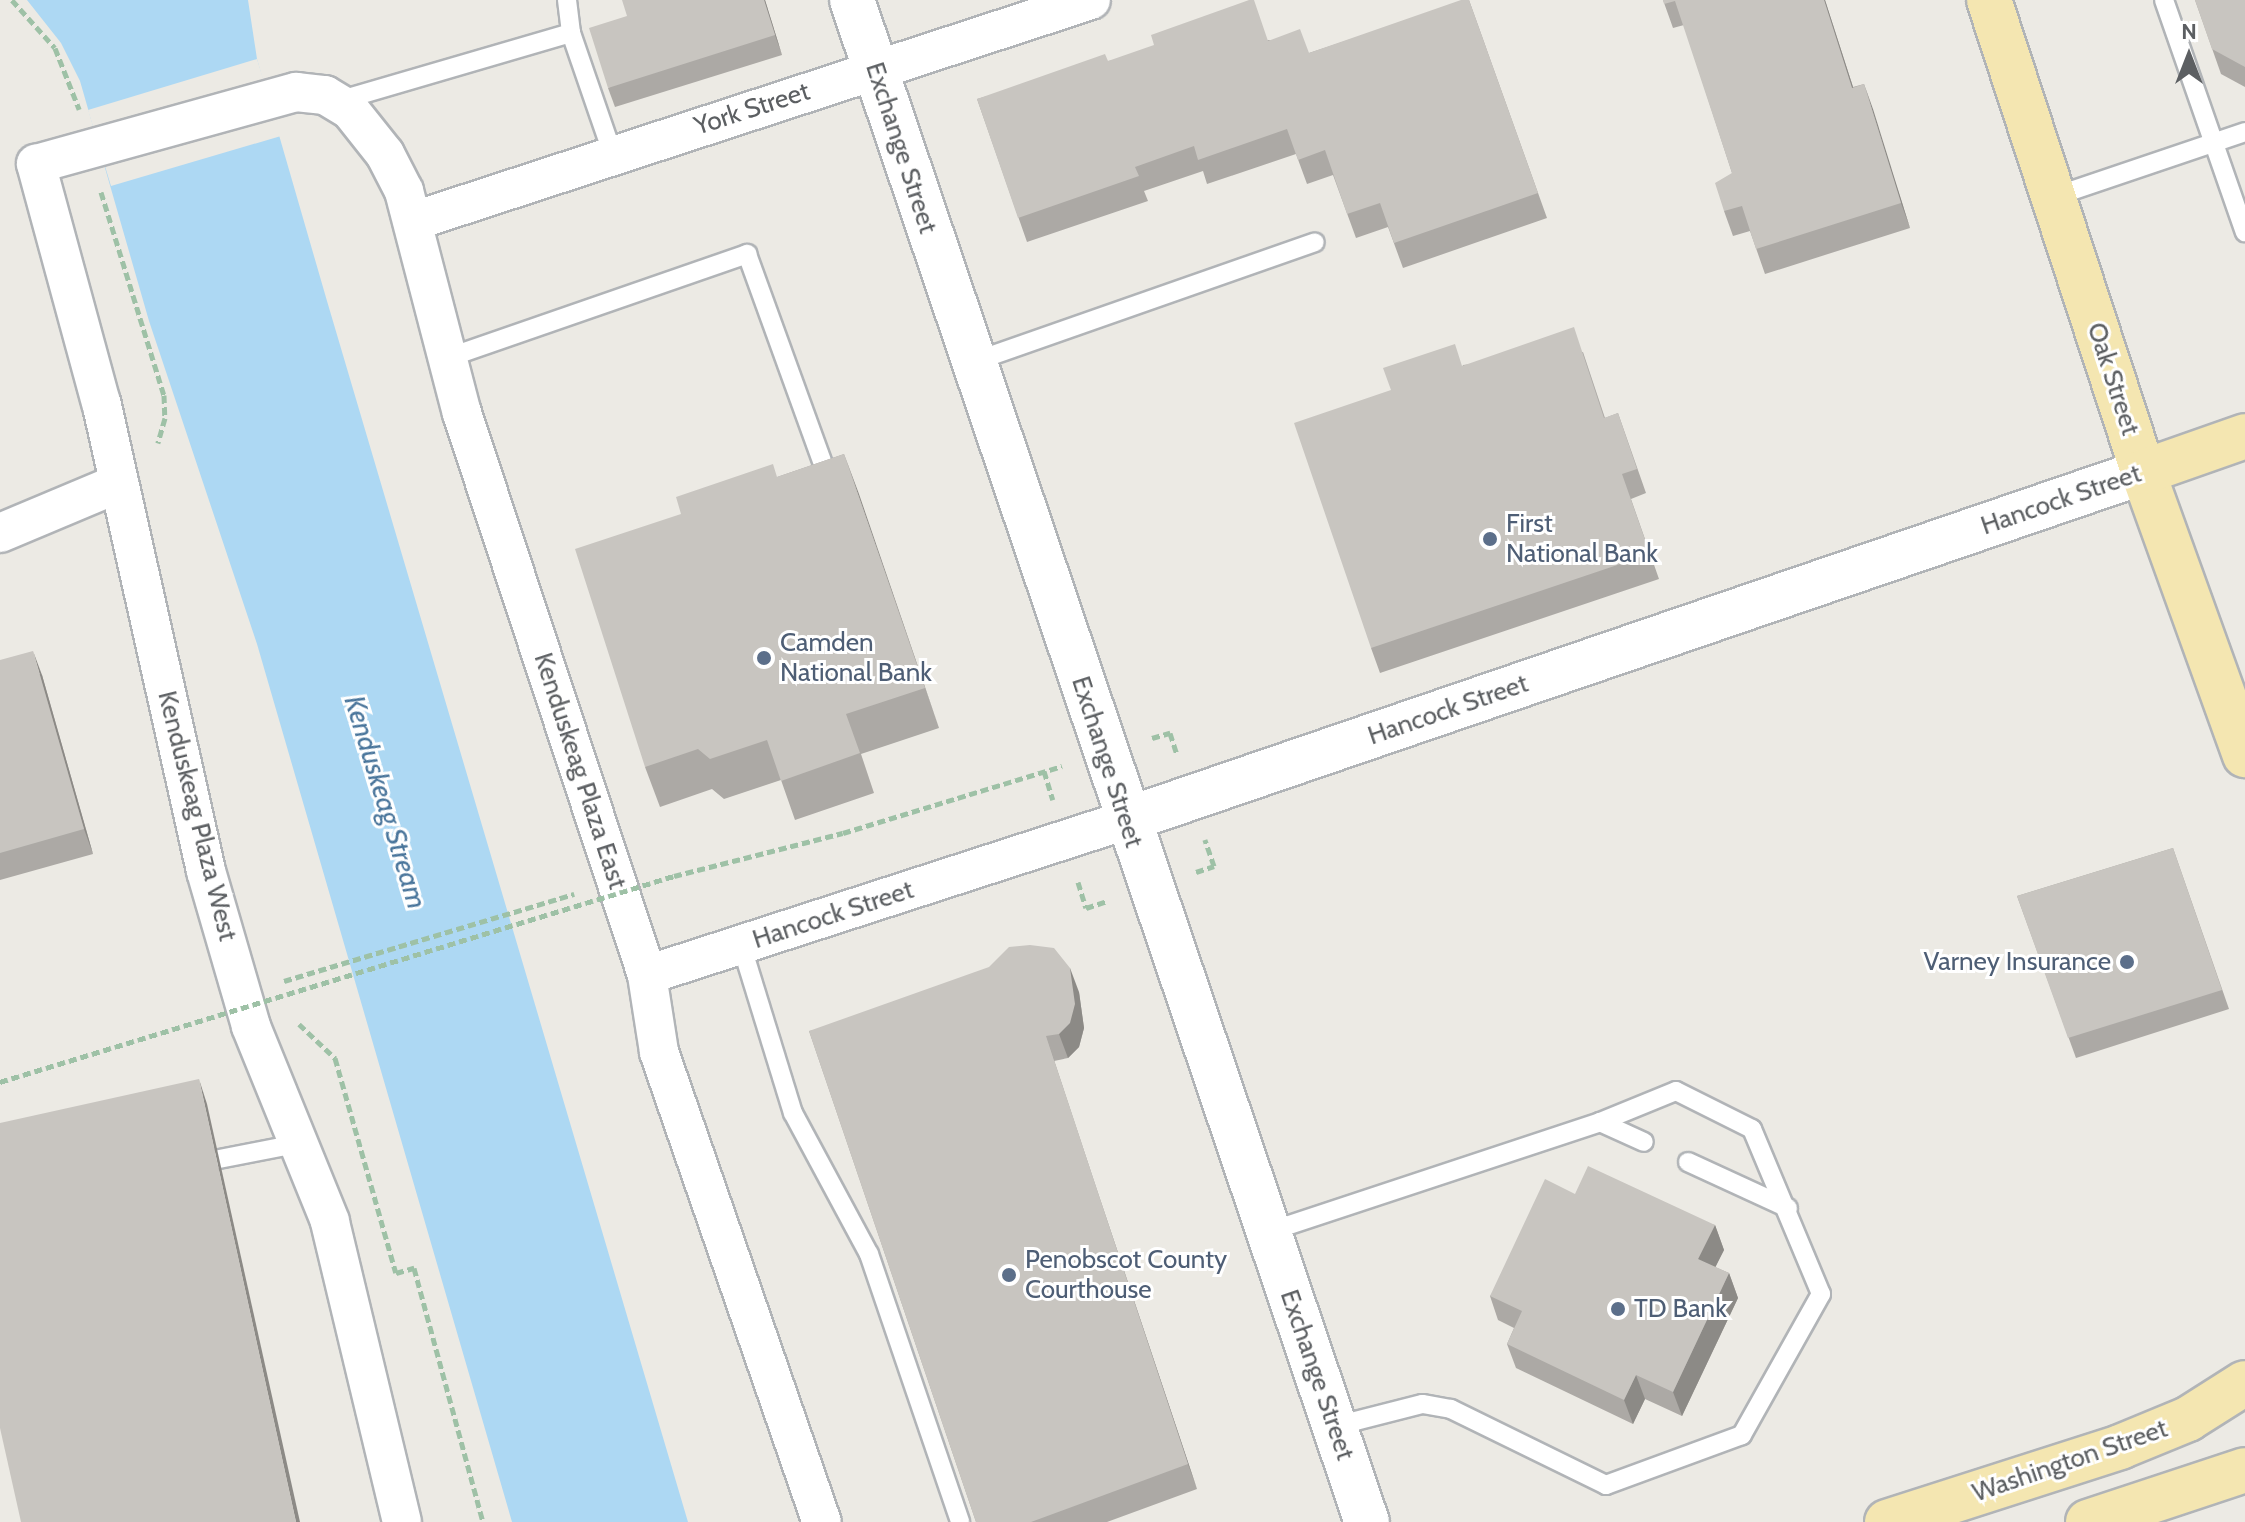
<!DOCTYPE html>
<html>
<head>
<meta charset="utf-8">
<style>
  body { margin:0 }
  #map { position:relative; width:2245px; height:1522px; overflow:hidden; background:#eceae4; font-family:Cabin,sans-serif }
  div>[style] { position:absolute }
  [style*='--x'] { left:calc(var(--x)*1px); top:calc(var(--y)*1px); width:calc(var(--w)*1px); rotate:calc(var(--a)*1deg) }
  .water>* { inset:0; background:#add8f3 }
  .pier>* { inset:0; background:#eceae4 }
  .path>* { height:5px; margin-top:-2.5px; transform-origin:0; background:repeating-linear-gradient(90deg,#9ec1a6 0 8px,transparent 0 12px) }
  .roads { filter:drop-shadow(2px 0 #b1b4b7) drop-shadow(-2px 0 #b1b4b7) drop-shadow(0 2px #b1b4b7) drop-shadow(0 -2px #b1b4b7) }
  .lane>* { height:18px; margin:-9px; padding:0 9px; transform-origin:9px; border-radius:9px; background:#fff }
  .street>* { height:38px; margin:-19px; padding:0 19px; transform-origin:19px; border-radius:19px; background:#fff }
  .secondary>* { height:44px; margin:-22px; padding:0 22px; transform-origin:22px; border-radius:22px; background:#fff }
  .primary>* { height:44px; margin:-22px; padding:0 22px; transform-origin:22px; border-radius:22px; background:#f4e6b1 }
  .path-bridge>* { height:5px; margin-top:-2.5px; transform-origin:0; background:repeating-linear-gradient(90deg,#9ec1a6 0 8px,transparent 0 12px) }
  .wall>* { inset:0; background:#aca9a5 }
  .shaded-wall>* { inset:0; background:#8c8a86 }
  .building>* { inset:0; background:#c8c5c0 }
  .dots>* { width:22px; height:22px; translate:-50% -50%; box-sizing:border-box; border:4px solid #fff; border-radius:50% }
  span { translate:-50% -50%; white-space:nowrap; text-align:center; line-height:1.15; -webkit-text-stroke:6px #fff; paint-order:stroke }
  .street-label { font-size:26px; color:#5c5f62 }
  .service-label { font-size:26px; color:#4e5e75 }
  .left { translate:0 -50%; text-align:left }
  .right { translate:-100% -50%; text-align:right }
  .water-label { font-size:28px; color:#49759b; font-style:italic }
  .north { position:absolute; left:2149px; top:16px; width:80px; height:80px; -webkit-text-stroke:6px #fff; paint-order:stroke; rotate:0deg; font-size:22px; font-weight:700; line-height:32px; text-align:center; color:#5c5f62 }
  .north::after { content:''; display:block; margin:auto; width:28px; height:36px; background:#5c5f62; clip-path:polygon(50% 0,100% 100%,50% 72%,0 100%) }
</style>
</head>
<body>
<div id="map">
  <div class="water">
    <i style="clip-path:polygon(27px 0,248px 0,257px 59px,327px 301px,688px 1522px,512px 1522px,257px 644px,149px 321px,80px 81px,61px 43px)"></i>
  </div>
  <div class="pier">
    <i style="clip-path:polygon(257px 59px,281px 136px,111px 186px,88px 110px)"></i>
  </div>
  <div class="path">
    <i style="--x:12;--y:0;--w:64;--a:48.1"></i>
    <i style="--x:55;--y:48;--w:66;--a:68.5"></i>
    <i style="--x:101;--y:192;--w:213;--a:72.8"></i>
    <i style="--x:164;--y:395;--w:23;--a:88"></i>
    <i style="--x:165;--y:418;--w:26;--a:106"></i>
    <i style="--x:1152;--y:738;--w:19;--a:-16"></i>
    <i style="--x:1170;--y:733;--w:22;--a:72"></i>
    <i style="--x:1044;--y:771;--w:30;--a:73"></i>
    <i style="--x:1196;--y:872;--w:19;--a:-18"></i>
    <i style="--x:1214;--y:866;--w:28;--a:-109"></i>
    <i style="--x:674;--y:876;--w:174;--a:-14.3"></i>
    <i style="--x:843;--y:833;--w:229;--a:-17"></i>
    <i style="--x:1078;--y:882;--w:27;--a:73"></i>
    <i style="--x:1086;--y:908;--w:22;--a:-18"></i>
    <i style="--x:284;--y:981;--w:303;--a:-16.7"></i>
    <i style="--x:299;--y:1024;--w:50;--a:43.4"></i>
    <i style="--x:335;--y:1058;--w:223;--a:74.2"></i>
    <i style="--x:396;--y:1273;--w:19;--a:-16"></i>
    <i style="--x:414;--y:1268;--w:263;--a:74.8"></i>
  </div>
  <div class="roads">
    <div class="lane">
      <i style="--x:567;--y:0;--w:33;--a:83"></i>
      <i style="--x:2164;--y:0;--w:246;--a:70.8"></i>
      <i style="--x:338;--y:101;--w:243;--a:-16.3"></i>
      <i style="--x:571;--y:33;--w:129;--a:71"></i>
      <i style="--x:2053;--y:197;--w:203;--a:-18.7"></i>
      <i style="--x:447;--y:358;--w:318;--a:-19.1"></i>
      <i style="--x:747;--y:254;--w:223;--a:70.1"></i>
      <i style="--x:973;--y:362;--w:362;--a:-19.3"></i>
      <i style="--x:741;--y:944;--w:177;--a:72.9"></i>
      <i style="--x:793;--y:1113;--w:160;--a:61.7"></i>
      <i style="--x:869;--y:1254;--w:283;--a:71.2"></i>
      <i style="--x:1600;--y:1122;--w:48;--a:24.4"></i>
      <i style="--x:219;--y:1159;--w:84;--a:-11"></i>
      <i style="--x:1688;--y:1162;--w:110;--a:24.7"></i>
      <i style="--x:1268;--y:1232;--w:350;--a:-18.3"></i>
      <i style="--x:1600;--y:1122;--w:82;--a:-22.2"></i>
      <i style="--x:1676;--y:1091;--w:85;--a:26.6"></i>
      <i style="--x:1752;--y:1129;--w:179;--a:67.3"></i>
      <i style="--x:1821;--y:1294;--w:162;--a:119.3"></i>
      <i style="--x:1742;--y:1435;--w:145;--a:159.8"></i>
      <i style="--x:1606;--y:1485;--w:173;--a:-153.9"></i>
      <i style="--x:1451;--y:1409;--w:29;--a:-170"></i>
      <i style="--x:1422;--y:1404;--w:89;--a:165.7"></i>
    </div>
    <div class="street">
      <i style="--x:414;--y:221;--w:712;--a:-18.08"></i>
      <i style="--x:0;--y:533;--w:129;--a:-22.8"></i>
      <i style="--x:647;--y:975;--w:503;--a:-17.93"></i>
      <i style="--x:402;--y:1522;--w:309;--a:-103.5"></i>
      <i style="--x:330;--y:1221;--w:210;--a:-112.1"></i>
      <i style="--x:251;--y:1026;--w:161;--a:-106.2"></i>
      <i style="--x:206;--y:871;--w:480;--a:-102.6"></i>
      <i style="--x:101;--y:403;--w:248;--a:-105.2"></i>
      <i style="--x:36;--y:164;--w:270;--a:-15.5"></i>
      <i style="--x:296;--y:92;--w:29;--a:6"></i>
      <i style="--x:325;--y:95;--w:29;--a:31"></i>
      <i style="--x:350;--y:110;--w:56;--a:51.5"></i>
      <i style="--x:385;--y:154;--w:42;--a:62.8"></i>
      <i style="--x:404;--y:191;--w:229;--a:75.4"></i>
      <i style="--x:462;--y:413;--w:592;--a:71.78"></i>
      <i style="--x:647;--y:975;--w:78;--a:81.1"></i>
      <i style="--x:659;--y:1052;--w:497;--a:70.9"></i>
    </div>
    <div class="secondary">
      <i style="--x:852;--y:0;--w:1607;--a:71.31"></i>
      <i style="--x:1126;--y:820;--w:1075;--a:-18.89"></i>
    </div>
    <div class="primary">
      <i style="--x:1989;--y:0;--w:496;--a:71.9"></i>
      <i style="--x:2143;--y:472;--w:301;--a:70.2"></i>
      <i style="--x:2143;--y:472;--w:108;--a:-19.4"></i>
      <i style="--x:1887;--y:1522;--w:245;--a:-17.8"></i>
      <i style="--x:2120;--y:1447;--w:74;--a:-22.4"></i>
      <i style="--x:2188;--y:1419;--w:67;--a:-32.3"></i>
      <i style="--x:2088;--y:1522;--w:165;--a:-18.3"></i>
    </div>
  </div>
  <div class="path-bridge">
    <i style="--x:0;--y:1082;--w:705;--a:-17"></i>
  </div>
  <div class="wall">
    <i style="clip-path:polygon(765px 0,782px 55px,615px 107px,608px 88px)"></i>
    <i style="clip-path:polygon(1469px 0,1547px 218px,1403px 268px,1388px 227px,1356px 238px,1333px 175px,1307px 184px,1296px 154px,1207px 184px,1203px 171px,1144px 191px,1148px 201px,1027px 242px,977px 99px,1108px 61px,1269px 40px,1309px 53px)"></i>
    <i style="clip-path:polygon(1663px 0,1825px 0,1853px 87px,1864px 84px,1910px 228px,1765px 274px,1750px 231px,1733px 236px,1724px 211px,1732px 173px,1684px 25px,1673px 28px)"></i>
    <i style="clip-path:polygon(2195px 0,2245px 0,2245px 87px,2221px 74px)"></i>
    <i style="clip-path:polygon(1583px 352px,1605px 418px,1618px 413px,1646px 493px,1631px 499px,1659px 579px,1380px 673px,1371px 648px,1463px 365px)"></i>
    <i style="clip-path:polygon(844px 454px,939px 728px,861px 754px,874px 793px,795px 820px,781px 780px,724px 799px,712px 789px,660px 807px,645px 767px,777px 477px)"></i>
    <i style="clip-path:polygon(0 660px,42px 675px,93px 854px,0 880px)"></i>
    <i style="clip-path:polygon(2173px 848px,2229px 1009px,2076px 1058px,2017px 896px)"></i>
    <i style="clip-path:polygon(1079px 992px,1084px 1028px,1079px 1047px,1068px 1058px,1054px 1061px,1197px 1489px,1107px 1522px,976px 1522px,809px 1031px)"></i>
    <i style="clip-path:polygon(1575px 1194px,1715px 1225px,1724px 1250px,1715px 1267px,1729px 1273px,1738px 1298px,1682px 1416px,1645px 1399px,1633px 1424px,1516px 1368px,1507px 1344px,1514px 1328px,1498px 1320px,1490px 1296px)"></i>
  </div>
  <div class="shaded-wall">
    <i style="clip-path:polygon(764px 0,765px 0,782px 55px,775px 35px)"></i>
    <i style="clip-path:polygon(1824px 0,1825px 0,1861px 112px,1852px 88px)"></i>
    <i style="clip-path:polygon(1864px 84px,1873px 109px,1910px 228px,1901px 203px)"></i>
    <i style="clip-path:polygon(844px 454px,859px 494px,939px 728px,925px 688px)"></i>
    <i style="clip-path:polygon(33px 651px,42px 675px,93px 854px,84px 829px)"></i>
    <i style="clip-path:polygon(1070px 968px,1079px 992px,1084px 1028px,1079px 1047px,1068px 1058px,1059px 1034px)"></i>
    <i style="clip-path:polygon(1046px 1036px,1054px 1061px,1197px 1489px,1188px 1464px)"></i>
    <i style="clip-path:polygon(199px 1079px,207px 1104px,300px 1522px,296px 1522px)"></i>
    <i style="clip-path:polygon(1715px 1225px,1724px 1250px,1707px 1284px,1698px 1259px)"></i>
    <i style="clip-path:polygon(1729px 1273px,1738px 1298px,1682px 1416px,1673px 1392px)"></i>
    <i style="clip-path:polygon(1636px 1375px,1645px 1399px,1633px 1424px,1624px 1400px)"></i>
  </div>
  <div class="building">
    <i style="clip-path:polygon(622px 0,764px 0,775px 35px,608px 88px,589px 28px,627px 16px)"></i>
    <i style="clip-path:polygon(1249px 0,1254px 0,1268px 41px,1300px 29px,1309px 53px,1461px 0,1469px 0,1538px 193px,1394px 243px,1380px 203px,1347px 214px,1325px 150px,1298px 160px,1287px 129px,1198px 160px,1194px 146px,1135px 167px,1139px 176px,1018px 218px,977px 99px,1105px 54px,1108px 61px,1154px 45px,1151px 35px)"></i>
    <i style="clip-path:polygon(1663px 0,1824px 0,1852px 88px,1864px 84px,1901px 203px,1756px 249px,1742px 206px,1724px 211px,1715px 183px,1732px 173px,1675px 1px,1664px 4px)"></i>
    <i style="clip-path:polygon(2195px 0,2245px 0,2245px 67px,2212px 49px)"></i>
    <i style="clip-path:polygon(1574px 327px,1604px 418px,1618px 413px,1637px 469px,1622px 474px,1650px 554px,1371px 648px,1294px 423px,1391px 390px,1383px 368px,1455px 344px,1462px 366px)"></i>
    <i style="clip-path:polygon(844px 454px,925px 688px,846px 714px,860px 753px,781px 781px,767px 740px,710px 759px,698px 749px,645px 767px,575px 549px,681px 514px,676px 497px,773px 464px,777px 477px)"></i>
    <i style="clip-path:polygon(33px 651px,84px 829px,0 853px,0 660px)"></i>
    <i style="clip-path:polygon(2173px 848px,2222px 990px,2068px 1038px,2017px 896px)"></i>
    <i style="clip-path:polygon(1030px 945px,1054px 948px,1070px 968px,1075px 1004px,1070px 1023px,1059px 1034px,1046px 1036px,1188px 1464px,1031px 1522px,976px 1522px,809px 1031px,989px 967px,1009px 947px)"></i>
    <i style="clip-path:polygon(199px 1079px,296px 1522px,21px 1522px,0 1428px,0 1123px)"></i>
    <i style="clip-path:polygon(1588px 1166px,1715px 1225px,1698px 1259px,1729px 1273px,1673px 1392px,1636px 1375px,1624px 1400px,1507px 1344px,1522px 1311px,1490px 1296px,1545px 1179px,1575px 1194px)"></i>
  </div>
  <div class="dots">
    <i style="left:1490px;top:539px;background:#5c6f8a"></i>
    <i style="left:764px;top:658px;background:#5c6f8a"></i>
    <i style="left:2127px;top:962px;background:#5c6f8a"></i>
    <i style="left:1009px;top:1275px;background:#5c6f8a"></i>
    <i style="left:1618px;top:1309px;background:#5c6f8a"></i>
  </div>
  <div class="street-label">
    <span style="left:752px;top:109px;rotate:-18deg">York Street</span>
    <span style="left:901px;top:148px;rotate:72deg">Exchange Street</span>
    <span style="left:2113px;top:379px;rotate:72deg">Oak Street</span>
    <span style="left:2061px;top:500px;rotate:-19deg">Hancock Street</span>
    <span style="left:1448px;top:710px;rotate:-19deg">Hancock Street</span>
    <span style="left:1107px;top:762px;rotate:72deg">Exchange Street</span>
    <span style="left:580px;top:771px;rotate:72deg">Kenduskeag Plaza East</span>
    <span style="left:197px;top:816px;rotate:76deg">Kenduskeag Plaza West</span>
    <span style="left:833px;top:915px;rotate:-18deg">Hancock Street</span>
    <span style="left:1317px;top:1375px;rotate:71deg">Exchange Street</span>
    <span style="left:2070px;top:1461px;rotate:-19deg">Washington Street</span>
  </div>
  <div class="service-label">
    <span class="left" style="left:1506px;top:539px">First<br>National Bank</span>
    <span class="left" style="left:780px;top:658px">Camden<br>National Bank</span>
    <span class="right" style="left:2111px;top:962px">Varney Insurance</span>
    <span class="left" style="left:1025px;top:1275px">Penobscot County<br>Courthouse</span>
    <span class="left" style="left:1634px;top:1309px">TD Bank</span>
  </div>
  <div class="water-label">
    <span style="left:386px;top:802px;rotate:73deg">Kenduskeag Stream</span>
  </div>
  <div class="north">N</div>
</div>
</body>
</html>
